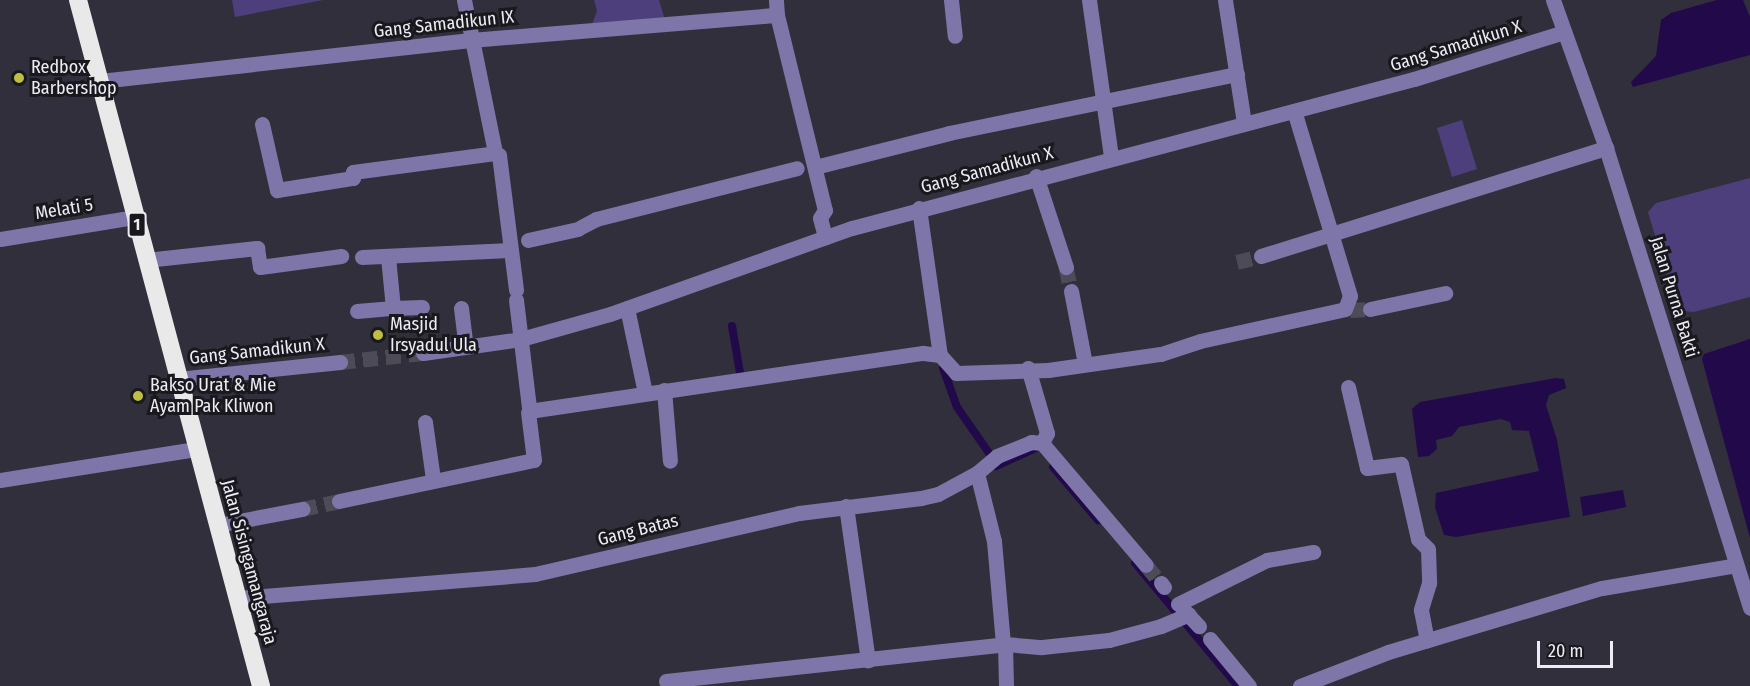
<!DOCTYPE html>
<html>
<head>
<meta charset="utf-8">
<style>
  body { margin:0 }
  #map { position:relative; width:1750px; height:686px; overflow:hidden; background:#302f3b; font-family:"Fira Sans Condensed",sans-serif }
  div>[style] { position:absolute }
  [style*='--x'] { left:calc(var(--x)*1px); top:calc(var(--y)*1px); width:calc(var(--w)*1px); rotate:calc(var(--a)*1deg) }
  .green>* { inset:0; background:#4d3f7c }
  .water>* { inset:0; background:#21094a }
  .stream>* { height:8px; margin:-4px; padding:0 4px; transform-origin:4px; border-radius:4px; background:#21094a }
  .minor-tunnel>* { height:15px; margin-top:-7.5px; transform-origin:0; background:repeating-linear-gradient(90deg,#4c4b57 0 15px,transparent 0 23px) }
  .minor>* { height:15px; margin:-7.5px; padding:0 7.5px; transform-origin:7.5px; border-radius:7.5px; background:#7e76a8 }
  .highway>* { height:18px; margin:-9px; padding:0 9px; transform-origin:9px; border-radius:9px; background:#e9e9e9 }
  .dots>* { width:16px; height:16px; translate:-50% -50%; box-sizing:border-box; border:3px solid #18181d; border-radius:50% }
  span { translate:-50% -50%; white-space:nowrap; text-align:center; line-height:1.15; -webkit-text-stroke:6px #18181d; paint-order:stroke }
  .shield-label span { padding:2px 4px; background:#18181d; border:2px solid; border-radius:4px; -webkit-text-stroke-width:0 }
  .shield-label { font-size:16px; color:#edecf5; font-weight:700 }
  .street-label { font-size:18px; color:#edecf5 }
  .poi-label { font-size:18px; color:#edecf5 }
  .left { translate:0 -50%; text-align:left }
  .scale { position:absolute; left:1537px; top:641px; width:76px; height:27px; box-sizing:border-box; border:3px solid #edecf5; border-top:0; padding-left:8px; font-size:18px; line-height:21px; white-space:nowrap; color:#edecf5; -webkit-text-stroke:4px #18181d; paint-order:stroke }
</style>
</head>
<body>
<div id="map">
  <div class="green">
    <i style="clip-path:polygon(232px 0,323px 0,235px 17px)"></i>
    <i style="clip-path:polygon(594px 0,659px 0,665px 20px,592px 24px,597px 11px)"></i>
    <i style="clip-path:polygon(1462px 120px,1477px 169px,1452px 177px,1437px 128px)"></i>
    <i style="clip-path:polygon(1750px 178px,1750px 297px,1694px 312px,1683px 311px,1675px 303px,1648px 212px,1656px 203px)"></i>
  </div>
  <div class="water">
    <i style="clip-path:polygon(1717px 0,1743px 0,1750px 17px,1750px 55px,1633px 87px,1631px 82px,1656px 56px,1661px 20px,1671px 13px)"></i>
    <i style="clip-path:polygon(1750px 339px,1750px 538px,1702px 359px,1704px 354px)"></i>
    <i style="clip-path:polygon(1556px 378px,1564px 379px,1566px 388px,1549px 395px,1546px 405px,1557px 440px,1570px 517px,1456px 537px,1444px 535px,1435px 507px,1436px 493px,1539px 471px,1529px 431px,1512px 430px,1510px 422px,1501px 419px,1459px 427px,1452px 436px,1436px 440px,1437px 449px,1429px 456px,1418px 457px,1412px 409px,1420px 402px)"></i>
    <i style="clip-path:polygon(1623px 490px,1626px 507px,1583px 516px,1580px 497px)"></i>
  </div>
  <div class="stream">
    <i style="--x:732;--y:326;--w:48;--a:80.3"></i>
    <i style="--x:943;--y:368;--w:41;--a:70.3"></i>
    <i style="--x:957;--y:407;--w:56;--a:55.2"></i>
    <i style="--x:996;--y:466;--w:44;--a:-24.2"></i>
    <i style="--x:1053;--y:467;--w:70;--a:49.7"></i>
    <i style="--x:1135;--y:563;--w:160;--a:50.1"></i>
  </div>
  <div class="minor-tunnel">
    <i style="--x:1237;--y:262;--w:25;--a:-14"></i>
    <i style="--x:1066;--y:267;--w:25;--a:78"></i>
    <i style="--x:1350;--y:310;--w:20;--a:-3"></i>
    <i style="--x:340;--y:362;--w:83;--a:-6.2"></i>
    <i style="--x:302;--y:509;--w:38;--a:-12"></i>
    <i style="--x:1146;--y:565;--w:23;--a:50"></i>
  </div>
  <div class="minor">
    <i style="--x:464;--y:0;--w:156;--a:78.5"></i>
    <i style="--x:495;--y:153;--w:4;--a:27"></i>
    <i style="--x:499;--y:155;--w:136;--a:82.8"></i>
    <i style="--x:951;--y:0;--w:36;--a:84"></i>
    <i style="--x:1089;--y:0;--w:158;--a:82"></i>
    <i style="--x:1225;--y:0;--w:124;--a:81.2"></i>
    <i style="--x:1553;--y:0;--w:157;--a:70.3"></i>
    <i style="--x:1606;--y:148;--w:482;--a:72.6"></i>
    <i style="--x:777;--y:15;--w:201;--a:76.2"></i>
    <i style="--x:825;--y:210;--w:9;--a:122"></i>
    <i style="--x:820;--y:218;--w:20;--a:75"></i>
    <i style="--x:100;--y:81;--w:373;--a:-6.3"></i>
    <i style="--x:471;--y:40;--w:307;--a:-4.7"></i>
    <i style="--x:777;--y:15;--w:15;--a:-94"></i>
    <i style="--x:262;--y:124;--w:68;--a:77.2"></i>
    <i style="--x:277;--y:190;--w:77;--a:-9"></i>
    <i style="--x:353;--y:178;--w:6;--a:-90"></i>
    <i style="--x:353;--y:172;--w:143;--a:-7.6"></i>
    <i style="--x:815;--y:167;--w:138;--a:-14.2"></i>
    <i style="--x:949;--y:133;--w:294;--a:-11.6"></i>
    <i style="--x:1036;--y:176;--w:96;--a:71.8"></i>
    <i style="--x:919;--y:208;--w:148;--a:81.9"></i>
    <i style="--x:581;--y:227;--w:17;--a:-28"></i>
    <i style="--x:596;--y:219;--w:207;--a:-14.2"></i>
    <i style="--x:0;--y:239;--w:137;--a:-9.3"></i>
    <i style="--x:528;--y:240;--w:51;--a:-12.4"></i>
    <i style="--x:1261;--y:256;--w:362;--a:-17.4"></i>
    <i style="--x:362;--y:257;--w:149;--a:-2.7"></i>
    <i style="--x:388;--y:257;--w:51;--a:84.4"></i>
    <i style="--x:393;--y:308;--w:29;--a:-2"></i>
    <i style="--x:146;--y:260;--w:112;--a:-6.2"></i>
    <i style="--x:257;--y:248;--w:19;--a:81"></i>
    <i style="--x:260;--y:267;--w:82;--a:-7.7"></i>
    <i style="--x:1071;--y:291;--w:74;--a:79.1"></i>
    <i style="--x:516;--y:300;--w:108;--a:83.1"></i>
    <i style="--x:461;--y:308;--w:38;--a:83"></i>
    <i style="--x:627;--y:308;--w:87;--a:78"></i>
    <i style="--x:1370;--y:309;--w:77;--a:-12"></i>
    <i style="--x:357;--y:311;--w:36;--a:-5"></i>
    <i style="--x:423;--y:353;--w:99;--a:-8.1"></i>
    <i style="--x:521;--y:339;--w:92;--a:-15.7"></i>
    <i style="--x:610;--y:314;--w:257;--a:-19.6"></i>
    <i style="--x:852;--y:228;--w:581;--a:-14.85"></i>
    <i style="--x:1414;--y:79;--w:157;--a:-17.4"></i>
    <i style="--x:1028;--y:368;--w:68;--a:73.7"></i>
    <i style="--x:1047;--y:433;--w:11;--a:117"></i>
    <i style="--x:178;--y:379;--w:163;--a:-6"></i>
    <i style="--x:1348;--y:387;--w:83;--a:76.8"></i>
    <i style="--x:1367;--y:468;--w:34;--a:-7"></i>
    <i style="--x:1401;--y:464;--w:77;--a:77.2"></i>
    <i style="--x:1418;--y:539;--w:14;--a:45"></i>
    <i style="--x:1428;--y:549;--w:34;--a:88"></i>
    <i style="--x:1429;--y:583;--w:28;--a:107"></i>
    <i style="--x:1421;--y:610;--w:31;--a:79"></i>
    <i style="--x:664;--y:390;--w:71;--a:85.2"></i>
    <i style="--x:529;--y:411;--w:398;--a:-8.4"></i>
    <i style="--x:923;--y:353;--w:17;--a:7"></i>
    <i style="--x:940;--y:355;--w:24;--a:48"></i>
    <i style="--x:956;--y:373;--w:92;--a:-1.9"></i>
    <i style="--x:1048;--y:370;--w:114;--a:-8.1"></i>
    <i style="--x:1161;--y:354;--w:41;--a:-18.4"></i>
    <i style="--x:1200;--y:341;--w:148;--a:-12.4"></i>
    <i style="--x:1345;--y:309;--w:14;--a:-69"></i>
    <i style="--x:1350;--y:296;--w:193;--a:-106.8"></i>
    <i style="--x:425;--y:422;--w:58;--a:82"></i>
    <i style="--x:977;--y:473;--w:70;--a:76"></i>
    <i style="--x:994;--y:541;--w:103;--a:85"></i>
    <i style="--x:0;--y:480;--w:198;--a:-9"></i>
    <i style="--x:339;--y:501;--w:199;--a:-11.9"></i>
    <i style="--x:534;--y:460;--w:48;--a:-97.1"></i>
    <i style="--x:846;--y:506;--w:156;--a:81.9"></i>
    <i style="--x:218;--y:525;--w:86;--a:-10.8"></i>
    <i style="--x:1161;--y:583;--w:5;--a:53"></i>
    <i style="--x:238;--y:598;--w:298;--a:-4.6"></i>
    <i style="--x:535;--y:574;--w:271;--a:-13"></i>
    <i style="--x:799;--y:513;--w:123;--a:-7"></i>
    <i style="--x:921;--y:498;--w:17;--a:-13"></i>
    <i style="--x:938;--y:494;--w:44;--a:-28.3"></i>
    <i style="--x:977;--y:473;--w:26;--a:-40"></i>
    <i style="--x:997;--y:456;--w:37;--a:-22"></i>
    <i style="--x:1031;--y:442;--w:11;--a:5"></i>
    <i style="--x:1042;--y:443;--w:160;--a:49.6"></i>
    <i style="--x:1178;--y:604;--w:99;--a:-26.3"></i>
    <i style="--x:1267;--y:560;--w:47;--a:-9.9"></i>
    <i style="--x:1182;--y:608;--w:25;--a:47"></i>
    <i style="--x:1210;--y:639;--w:61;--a:50.3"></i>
    <i style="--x:1005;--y:644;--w:42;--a:88.6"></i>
    <i style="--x:666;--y:681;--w:341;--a:-6.2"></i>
    <i style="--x:1005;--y:644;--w:37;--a:5"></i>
    <i style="--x:1042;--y:647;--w:67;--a:-6"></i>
    <i style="--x:1109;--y:640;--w:54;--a:-15.1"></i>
    <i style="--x:1161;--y:626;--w:30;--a:-23"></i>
    <i style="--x:1300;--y:686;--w:94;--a:-21.1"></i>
    <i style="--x:1388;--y:652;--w:223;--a:-16.7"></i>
    <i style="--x:1602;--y:588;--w:136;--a:-9.7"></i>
  </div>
  <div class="highway">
    <i style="--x:78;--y:0;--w:710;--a:75.06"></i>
  </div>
  <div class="dots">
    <i style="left:19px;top:78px;background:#bebf42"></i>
    <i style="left:378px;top:335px;background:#bebf42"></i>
    <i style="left:138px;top:396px;background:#bebf42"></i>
  </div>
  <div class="shield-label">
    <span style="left:137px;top:225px">1</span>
  </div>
  <div class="street-label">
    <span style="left:444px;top:24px;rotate:-6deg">Gang Samadikun IX</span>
    <span style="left:1456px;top:46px;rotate:-17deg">Gang Samadikun X</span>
    <span style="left:987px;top:170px;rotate:-15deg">Gang Samadikun X</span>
    <span style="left:64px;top:209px;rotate:-9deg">Melati 5</span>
    <span style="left:1674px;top:297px;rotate:73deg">Jalan Purna Bakti</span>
    <span style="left:257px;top:351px;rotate:-6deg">Gang Samadikun X</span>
    <span style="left:638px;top:530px;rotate:-14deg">Gang Batas</span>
    <span style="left:249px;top:562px;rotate:75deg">Jalan Sisingamangaraja</span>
  </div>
  <div class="poi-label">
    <span class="left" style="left:31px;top:78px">Redbox<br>Barbershop</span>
    <span class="left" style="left:390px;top:335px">Masjid<br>Irsyadul Ula</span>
    <span class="left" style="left:150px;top:396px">Bakso Urat &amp; Mie<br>Ayam Pak Kliwon</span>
  </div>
  <div class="scale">20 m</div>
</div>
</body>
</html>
